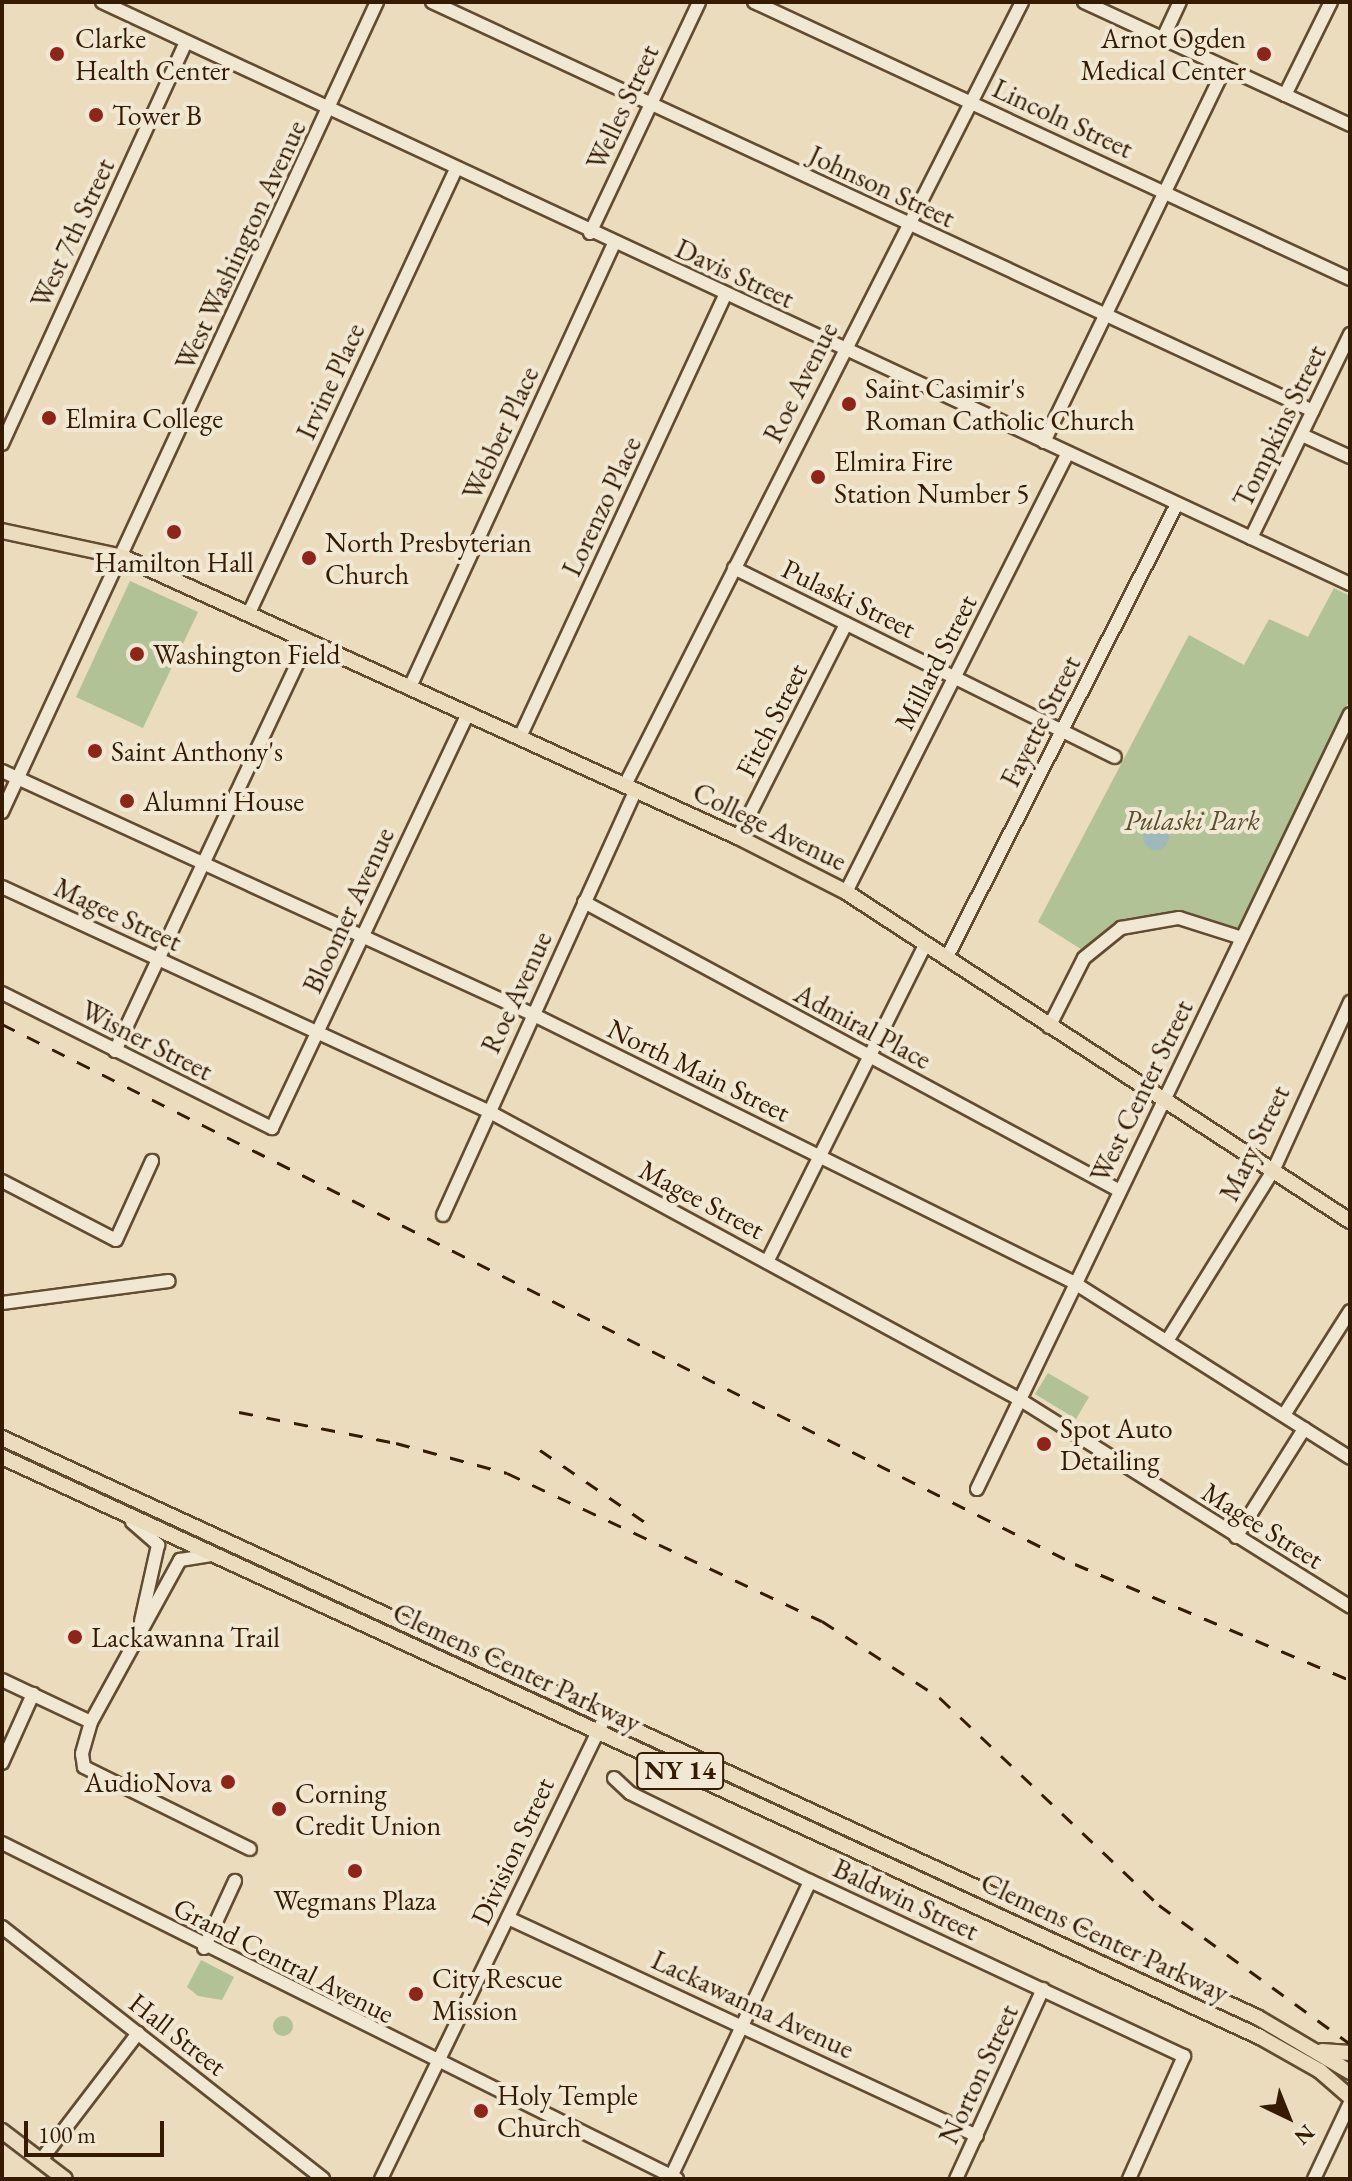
<!DOCTYPE html>
<html>
<head>
<meta charset="utf-8">
<style>
  body { margin:0 }
  #map { position:relative; width:1352px; height:2181px; overflow:hidden; background:#eadcbd; font-family:"EB Garamond",serif }
  div>[style] { position:absolute }
  [style*='--x'] { left:calc(var(--x)*1px); top:calc(var(--y)*1px); width:calc(var(--w)*1px); rotate:calc(var(--a)*1deg) }
  .green>* { inset:0; background:#b0c296 }
  .round { border-radius:50% }
  .water>* { inset:0; background:#9db9bc }
  .roads { filter:drop-shadow(2px 0 #624c2f) drop-shadow(-2px 0 #624c2f) drop-shadow(0 2px #624c2f) drop-shadow(0 -2px #624c2f) }
  .minor>* { height:12px; margin:-6px; padding:0 6px; transform-origin:6px; border-radius:6px; background:#f1e8d4 }
  .major>* { height:14px; margin:-7px; padding:0 7px; transform-origin:7px; border-radius:7px; background:#eadcbd }
  .rail>* { height:3px; margin-top:-1.5px; transform-origin:0; background:repeating-linear-gradient(90deg,#351c00 0 14px,transparent 0 28px) }
  .dots>* { width:22px; height:22px; translate:-50% -50%; box-sizing:border-box; border:4px solid #f1e8d4; border-radius:50% }
  span { translate:-50% -50%; white-space:nowrap; text-align:center; line-height:1.15; -webkit-text-stroke:8px #f1e8d4; paint-order:stroke }
  .shield-label span { padding:2px 6px; background:#f1e8d4; border:2px solid; border-radius:6px; -webkit-text-stroke-width:0 }
  .shield-label { font-size:26px; color:#351c00; font-weight:700 }
  .poi-label { font-size:28px; color:#351c00 }
  .left { translate:0 -50%; text-align:left }
  .right { translate:-100% -50%; text-align:right }
  .street-label { font-size:28px; color:#351c00 }
  .park-label { font-size:28px; color:#5a4e2d; font-style:italic }
  .frame { position:absolute; inset:0; border:4px solid #351c00; pointer-events:none }
  .north { position:absolute; left:1248px; top:2077px; width:80px; height:80px; -webkit-text-stroke:6px #f1e8d4; paint-order:stroke; rotate:137deg; font-size:22px; font-weight:700; line-height:32px; text-align:center; color:#351c00 }
  .north::after { content:''; display:block; margin:auto; width:28px; height:36px; background:#351c00; clip-path:polygon(50% 0,100% 100%,50% 72%,0 100%) }
  .scale { position:absolute; left:24px; top:2121px; width:140px; height:36px; box-sizing:border-box; border:4px solid #351c00; border-top:0; padding-left:10px; font-size:24px; line-height:28px; white-space:nowrap; color:#351c00; -webkit-text-stroke:6px #f1e8d4; paint-order:stroke }
</style>
</head>
<body>
<div id="map">
  <div class="green">
    <i style="clip-path:polygon(130px 581px,198px 612px,143px 728px,76px 697px)"></i>
    <i style="clip-path:polygon(1334px 588px,1350px 596px,1350px 699px,1238px 928px,1184px 912px,1126px 919px,1084px 951px,1038px 922px,1189px 635px,1244px 665px,1269px 619px,1308px 637px)"></i>
    <i style="clip-path:polygon(1048px 1373px,1089px 1397px,1076px 1419px,1035px 1394px)"></i>
    <i style="clip-path:polygon(201px 1960px,234px 1977px,222px 2000px,198px 1996px,187px 1987px)"></i>
    <i class="round" style="left:273px;top:2016px;width:20px;height:20px"></i>
  </div>
  <div class="water">
    <i class="round" style="left:1143px;top:824px;width:26px;height:26px"></i>
  </div>
  <div class="roads">
    <div class="minor">
      <i style="--x:102;--y:2;--w:1377;--a:25"></i>
      <i style="--x:432;--y:2;--w:971;--a:24.9"></i>
      <i style="--x:754;--y:2;--w:657;--a:24.93"></i>
      <i style="--x:1084;--y:2;--w:293;--a:24.8"></i>
      <i style="--x:1163;--y:38;--w:40;--a:-65"></i>
      <i style="--x:1285;--y:95;--w:104;--a:-63.7"></i>
      <i style="--x:590;--y:233;--w:255;--a:-64.7"></i>
      <i style="--x:1302;--y:435;--w:53;--a:24.6"></i>
      <i style="--x:1044;--y:442;--w:416;--a:-64.2"></i>
      <i style="--x:2;--y:444;--w:442;--a:-65.4"></i>
      <i style="--x:1251;--y:538;--w:227;--a:-64.1"></i>
      <i style="--x:734;--y:568;--w:425;--a:26.4"></i>
      <i style="--x:249;--y:613;--w:489;--a:-65"></i>
      <i style="--x:410;--y:687;--w:489;--a:-65.3"></i>
      <i style="--x:520;--y:737;--w:487;--a:-65.1"></i>
      <i style="--x:2;--y:771;--w:583;--a:24.63"></i>
      <i style="--x:532;--y:1014;--w:604;--a:26.35"></i>
      <i style="--x:1073;--y:1282;--w:328;--a:32.4"></i>
      <i style="--x:625;--y:785;--w:878;--a:-63.11"></i>
      <i style="--x:2;--y:812;--w:893;--a:-65.16"></i>
      <i style="--x:738;--y:837;--w:239;--a:-63.1"></i>
      <i style="--x:2;--y:887;--w:535;--a:24.75"></i>
      <i style="--x:488;--y:1111;--w:604;--a:28.47"></i>
      <i style="--x:1019;--y:1399;--w:391;--a:32.1"></i>
      <i style="--x:846;--y:892;--w:491;--a:-63.2"></i>
      <i style="--x:584;--y:902;--w:609;--a:28.33"></i>
      <i style="--x:946;--y:959;--w:510;--a:-63.08"></i>
      <i style="--x:2;--y:993;--w:302;--a:26.6"></i>
      <i style="--x:272;--y:1128;--w:459;--a:-64.7"></i>
      <i style="--x:1049;--y:1027;--w:77;--a:-63.1"></i>
      <i style="--x:1084;--y:958;--w:48;--a:-39"></i>
      <i style="--x:1121;--y:928;--w:59;--a:-9.8"></i>
      <i style="--x:1179;--y:918;--w:66;--a:17.6"></i>
      <i style="--x:115;--y:1051;--w:454;--a:-64.8"></i>
      <i style="--x:2;--y:1181;--w:128;--a:27.4"></i>
      <i style="--x:116;--y:1240;--w:87;--a:-65.5"></i>
      <i style="--x:443;--y:1215;--w:467;--a:-65.6"></i>
      <i style="--x:767;--y:1262;--w:352;--a:-63.5"></i>
      <i style="--x:2;--y:1303;--w:168;--a:-7.5"></i>
      <i style="--x:1167;--y:1341;--w:200;--a:-58.1"></i>
      <i style="--x:1273;--y:1171;--w:186;--a:-65.5"></i>
      <i style="--x:1284;--y:1415;--w:123;--a:-57.6"></i>
      <i style="--x:977;--y:1489;--w:860;--a:-64.3"></i>
      <i style="--x:132;--y:1522;--w:35;--a:41"></i>
      <i style="--x:158;--y:1545;--w:78;--a:102.6"></i>
      <i style="--x:1236;--y:1537;--w:128;--a:-57.8"></i>
      <i style="--x:2;--y:1680;--w:98;--a:25.3"></i>
      <i style="--x:91;--y:1722;--w:33;--a:106"></i>
      <i style="--x:82;--y:1754;--w:13;--a:81"></i>
      <i style="--x:84;--y:1767;--w:185;--a:26.3"></i>
      <i style="--x:91;--y:1722;--w:185;--a:-61.2"></i>
      <i style="--x:180;--y:1560;--w:30;--a:-9"></i>
      <i style="--x:2;--y:1763;--w:76;--a:-65.8"></i>
      <i style="--x:614;--y:1778;--w:22;--a:43"></i>
      <i style="--x:630;--y:1793;--w:200;--a:26.1"></i>
      <i style="--x:810;--y:1881;--w:413;--a:25.1"></i>
      <i style="--x:1184;--y:2056;--w:135;--a:114.1"></i>
      <i style="--x:2;--y:1843;--w:754;--a:26.46"></i>
      <i style="--x:508;--y:1918;--w:517;--a:24.93"></i>
      <i style="--x:2;--y:1927;--w:408;--a:38.1"></i>
      <i style="--x:204;--y:1948;--w:74;--a:-65.2"></i>
      <i style="--x:41;--y:2160;--w:160;--a:-52.6"></i>
      <i style="--x:381;--y:2179;--w:513;--a:-64.13"></i>
      <i style="--x:670;--y:2179;--w:329;--a:-64.8"></i>
      <i style="--x:956;--y:2179;--w:209;--a:-65.4"></i>
      <i style="--x:1314;--y:2179;--w:84;--a:-64.7"></i>
    </div>
    <div class="major">
      <i style="--x:2;--y:531;--w:124;--a:12.1"></i>
      <i style="--x:123;--y:557;--w:676;--a:24.48"></i>
      <i style="--x:738;--y:837;--w:121;--a:27"></i>
      <i style="--x:846;--y:892;--w:602;--a:33.14"></i>
      <i style="--x:2;--y:1438;--w:1382;--a:24.77"></i>
      <i style="--x:1257;--y:2017;--w:108;--a:30.6"></i>
      <i style="--x:2;--y:1457;--w:1385;--a:24.75"></i>
      <i style="--x:1260;--y:2037;--w:69;--a:29.5"></i>
      <i style="--x:1320;--y:2071;--w:40;--a:41"></i>
      <i style="--x:1322;--y:2051;--w:28;--a:4"></i>
      <i style="--x:2;--y:2131;--w:79;--a:37.3"></i>
    </div>
  </div>
  <div class="rail">
    <i style="--x:2;--y:1024;--w:1201;--a:26.71"></i>
    <i style="--x:1075;--y:1564;--w:298;--a:22.9"></i>
    <i style="--x:239;--y:1412;--w:160;--a:11.2"></i>
    <i style="--x:396;--y:1443;--w:115;--a:15.1"></i>
    <i style="--x:507;--y:1473;--w:348;--a:25.2"></i>
    <i style="--x:822;--y:1621;--w:141;--a:33.1"></i>
    <i style="--x:940;--y:1698;--w:301;--a:43.4"></i>
    <i style="--x:1159;--y:1905;--w:236;--a:36"></i>
    <i style="--x:540;--y:1450;--w:136;--a:34.5"></i>
  </div>
  <div class="dots">
    <i style="left:57px;top:54px;background:#8f2418"></i>
    <i style="left:1264px;top:54px;background:#8f2418"></i>
    <i style="left:96px;top:115px;background:#8f2418"></i>
    <i style="left:849px;top:404px;background:#8f2418"></i>
    <i style="left:49px;top:418px;background:#8f2418"></i>
    <i style="left:818px;top:477px;background:#8f2418"></i>
    <i style="left:174px;top:532px;background:#8f2418"></i>
    <i style="left:309px;top:558px;background:#8f2418"></i>
    <i style="left:137px;top:654px;background:#8f2418"></i>
    <i style="left:95px;top:751px;background:#8f2418"></i>
    <i style="left:127px;top:801px;background:#8f2418"></i>
    <i style="left:1044px;top:1444px;background:#8f2418"></i>
    <i style="left:75px;top:1637px;background:#8f2418"></i>
    <i style="left:228px;top:1782px;background:#8f2418"></i>
    <i style="left:279px;top:1809px;background:#8f2418"></i>
    <i style="left:355px;top:1871px;background:#8f2418"></i>
    <i style="left:416px;top:1994px;background:#8f2418"></i>
    <i style="left:481px;top:2111px;background:#8f2418"></i>
  </div>
  <div class="shield-label">
    <span style="left:680px;top:1771px">NY 14</span>
  </div>
  <div class="poi-label">
    <span class="left" style="left:75px;top:54px">Clarke<br>Health Center</span>
    <span class="right" style="left:1246px;top:54px">Arnot Ogden<br>Medical Center</span>
    <span class="left" style="left:112px;top:115px">Tower B</span>
    <span class="left" style="left:865px;top:404px">Saint Casimir's<br>Roman Catholic Church</span>
    <span class="left" style="left:65px;top:418px">Elmira College</span>
    <span class="left" style="left:834px;top:477px">Elmira Fire<br>Station Number 5</span>
    <span class="left" style="left:325px;top:558px">North Presbyterian<br>Church</span>
    <span style="left:174px;top:562px">Hamilton Hall</span>
    <span class="left" style="left:153px;top:654px">Washington Field</span>
    <span class="left" style="left:111px;top:751px">Saint Anthony's</span>
    <span class="left" style="left:143px;top:801px">Alumni House</span>
    <span class="left" style="left:1060px;top:1444px">Spot Auto<br>Detailing</span>
    <span class="left" style="left:91px;top:1637px">Lackawanna Trail</span>
    <span class="right" style="left:212px;top:1782px">AudioNova</span>
    <span class="left" style="left:295px;top:1809px">Corning<br>Credit Union</span>
    <span style="left:355px;top:1900px">Wegmans Plaza</span>
    <span class="left" style="left:432px;top:1994px">City Rescue<br>Mission</span>
    <span class="left" style="left:497px;top:2111px">Holy Temple<br>Church</span>
  </div>
  <div class="street-label">
    <span style="left:622px;top:107px;rotate:-65deg">Welles Street</span>
    <span style="left:1063px;top:118px;rotate:25deg">Lincoln Street</span>
    <span style="left:882px;top:186px;rotate:25deg">Johnson Street</span>
    <span style="left:72px;top:233px;rotate:-65deg">West 7th Street</span>
    <span style="left:240px;top:245px;rotate:-65deg">West Washington Avenue</span>
    <span style="left:735px;top:273px;rotate:25deg">Davis Street</span>
    <span style="left:330px;top:381px;rotate:-65deg">Irvine Place</span>
    <span style="left:800px;top:382px;rotate:-63deg">Roe Avenue</span>
    <span style="left:1279px;top:426px;rotate:-64deg">Tompkins Street</span>
    <span style="left:500px;top:433px;rotate:-65deg">Webber Place</span>
    <span style="left:601px;top:506px;rotate:-65deg">Lorenzo Place</span>
    <span style="left:849px;top:598px;rotate:26deg">Pulaski Street</span>
    <span style="left:935px;top:662px;rotate:-63deg">Millard Street</span>
    <span style="left:771px;top:720px;rotate:-63deg">Fitch Street</span>
    <span style="left:1040px;top:721px;rotate:-63deg">Fayette Street</span>
    <span style="left:770px;top:826px;rotate:26deg">College Avenue</span>
    <span style="left:348px;top:910px;rotate:-65deg">Bloomer Avenue</span>
    <span style="left:118px;top:914px;rotate:25deg">Magee Street</span>
    <span style="left:516px;top:992px;rotate:-65deg">Roe Avenue</span>
    <span style="left:863px;top:1026px;rotate:28deg">Admiral Place</span>
    <span style="left:147px;top:1040px;rotate:27deg">Wisner Street</span>
    <span style="left:699px;top:1070px;rotate:26deg">North Main Street</span>
    <span style="left:1141px;top:1091px;rotate:-64deg">West Center Street</span>
    <span style="left:1254px;top:1143px;rotate:-64deg">Mary Street</span>
    <span style="left:702px;top:1199px;rotate:28deg">Magee Street</span>
    <span style="left:1263px;top:1525px;rotate:32deg">Magee Street</span>
    <span style="left:517px;top:1667px;rotate:25deg">Clemens Center Parkway</span>
    <span style="left:512px;top:1851px;rotate:-65deg">Division Street</span>
    <span style="left:906px;top:1899px;rotate:25deg">Baldwin Street</span>
    <span style="left:1105px;top:1937px;rotate:25deg">Clemens Center Parkway</span>
    <span style="left:284px;top:1960px;rotate:27deg">Grand Central Avenue</span>
    <span style="left:753px;top:2004px;rotate:25deg">Lackawanna Avenue</span>
    <span style="left:178px;top:2034px;rotate:38deg">Hall Street</span>
    <span style="left:978px;top:2074px;rotate:-65deg">Norton Street</span>
  </div>
  <div class="park-label">
    <span style="left:1192px;top:820px">Pulaski Park</span>
  </div>
  <div class="frame"></div>
  <div class="north">N</div>
  <div class="scale">100 m</div>
</div>
</body>
</html>
